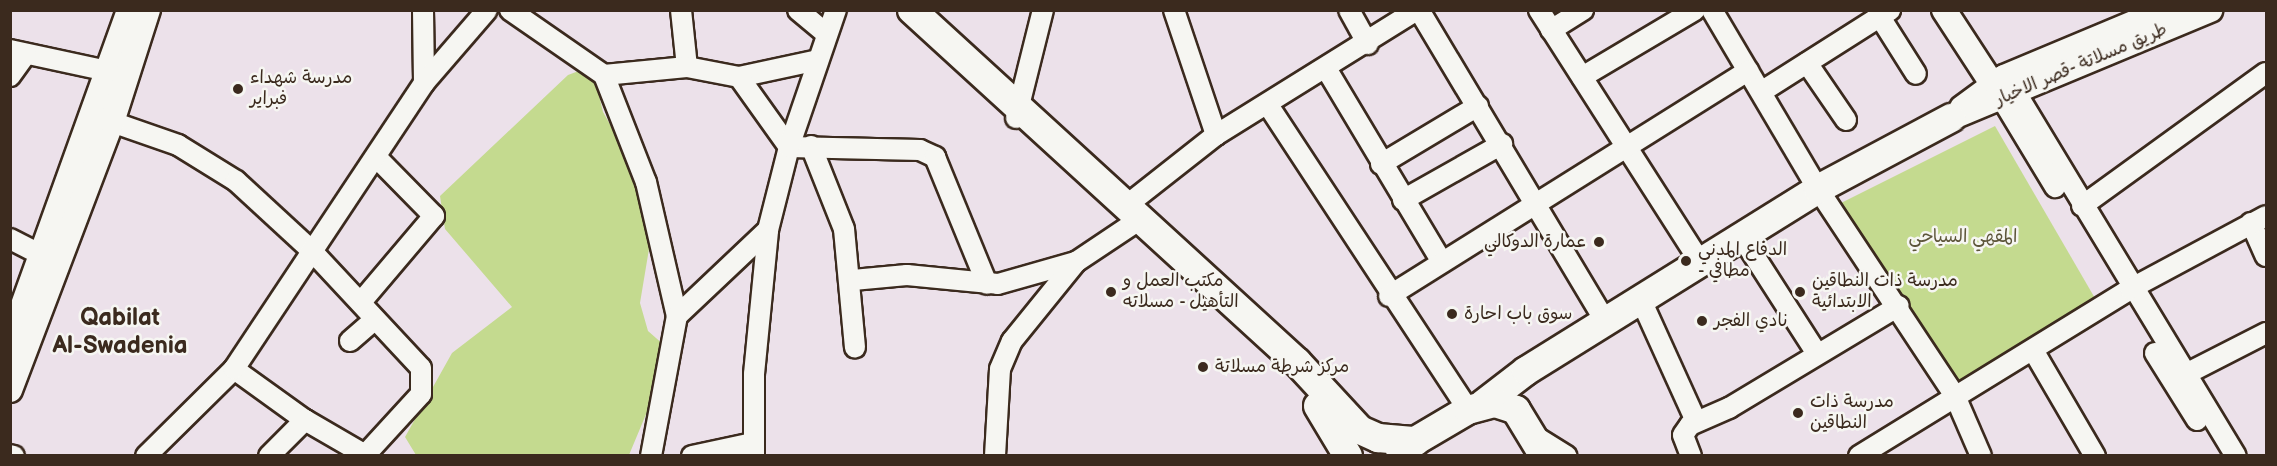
<!DOCTYPE html>
<html>
<head>
<meta charset="utf-8">
<style>
  body { margin:0 }
  #map { position:relative; width:2277px; height:466px; overflow:hidden; background:#ece1ea; font-family:"Balsamiq Sans","Playpen Sans Arabic",sans-serif }
  div>[style] { position:absolute }
  [style*='--x'] { left:calc(var(--x)*1px); top:calc(var(--y)*1px); width:calc(var(--w)*1px); rotate:calc(var(--a)*1deg) }
  .green>* { inset:0; background:#c4da8f }
  .roads { filter:drop-shadow(2px 0 #3b2a1e) drop-shadow(-2px 0 #3b2a1e) drop-shadow(0 2px #3b2a1e) drop-shadow(0 -2px #3b2a1e) }
  .minor>* { height:20px; margin:-10px; padding:0 10px; transform-origin:10px; border-radius:10px; background:#f6f6f2 }
  .major>* { height:24px; margin:-12px; padding:0 12px; transform-origin:12px; border-radius:12px; background:#f6f6f2 }
  .highway>* { height:28px; margin:-14px; padding:0 14px; transform-origin:14px; border-radius:14px; background:#f6f6f2 }
  .dots>* { width:16px; height:16px; translate:-50% -50%; box-sizing:border-box; border:3px solid #f6f6f2; border-radius:50% }
  span { translate:-50% -50%; white-space:nowrap; text-align:center; line-height:1.15; -webkit-text-stroke:5px #f6f6f2; paint-order:stroke }
  .street-label { font-size:18px; color:#3b2a1e }
  .poi-label { font-size:18px; color:#3b2a1e }
  .left { translate:0 -50%; text-align:left }
  .right { translate:-100% -50%; text-align:right }
  .park-label { font-size:18px; color:#5d563a }
  .district-label { font-size:24px; color:#3b2a1e; font-weight:700 }
  .frame { position:absolute; inset:0; border:12px solid #3b2a1e; pointer-events:none }
</style>
</head>
<body>
<div id="map">
  <div class="green">
    <i style="clip-path:polygon(592px 66px,603px 112px,638px 174px,651px 237px,640px 303px,648px 331px,672px 352px,629px 455px,416px 455px,405px 437px,452px 353px,512px 307px,445px 229px,440px 196px,568px 75px)"></i>
    <i style="clip-path:polygon(1995px 126px,2096px 300px,1960px 383px,1839px 204px)"></i>
  </div>
  <div class="roads">
    <div class="minor">
      <i style="--x:423;--y:10;--w:73;--a:89.2"></i>
      <i style="--x:510;--y:10;--w:114;--a:34.7"></i>
      <i style="--x:604;--y:75;--w:115;--a:68.6"></i>
      <i style="--x:646;--y:182;--w:138;--a:77"></i>
      <i style="--x:681;--y:10;--w:57;--a:84"></i>
      <i style="--x:798;--y:10;--w:38;--a:40"></i>
      <i style="--x:1174;--y:10;--w:132;--a:71.4"></i>
      <i style="--x:1349;--y:10;--w:39;--a:61"></i>
      <i style="--x:1419;--y:10;--w:365;--a:59.1"></i>
      <i style="--x:1539;--y:10;--w:300;--a:57.4"></i>
      <i style="--x:1712;--y:10;--w:208;--a:59.4"></i>
      <i style="--x:1818;--y:189;--w:248;--a:56.5"></i>
      <i style="--x:1955;--y:396;--w:65;--a:66.6"></i>
      <i style="--x:1880;--y:17;--w:67;--a:57.7"></i>
      <i style="--x:1551;--y:30;--w:38;--a:-32"></i>
      <i style="--x:10;--y:50;--w:114;--a:12.2"></i>
      <i style="--x:1807;--y:63;--w:69;--a:55.6"></i>
      <i style="--x:1327;--y:70;--w:224;--a:59.1"></i>
      <i style="--x:604;--y:75;--w:83;--a:-5.5"></i>
      <i style="--x:687;--y:67;--w:53;--a:10.9"></i>
      <i style="--x:739;--y:77;--w:81;--a:-12.1"></i>
      <i style="--x:10;--y:76;--w:27;--a:-54"></i>
      <i style="--x:739;--y:77;--w:86;--a:54.5"></i>
      <i style="--x:789;--y:147;--w:131;--a:1.3"></i>
      <i style="--x:920;--y:150;--w:17;--a:25"></i>
      <i style="--x:935;--y:157;--w:137;--a:67.7"></i>
      <i style="--x:1582;--y:77;--w:131;--a:-30.7"></i>
      <i style="--x:1761;--y:92;--w:153;--a:-32.4"></i>
      <i style="--x:2016;--y:93;--w:424;--a:58.8"></i>
      <i style="--x:2002;--y:99;--w:103;--a:58.9"></i>
      <i style="--x:1268;--y:105;--w:365;--a:56.7"></i>
      <i style="--x:1016;--y:118;--w:111;--a:-76"></i>
      <i style="--x:112;--y:122;--w:70;--a:19.2"></i>
      <i style="--x:178;--y:145;--w:68;--a:31.8"></i>
      <i style="--x:236;--y:181;--w:102;--a:42.6"></i>
      <i style="--x:311;--y:250;--w:161;--a:47"></i>
      <i style="--x:421;--y:368;--w:26;--a:90"></i>
      <i style="--x:421;--y:394;--w:81;--a:132.5"></i>
      <i style="--x:811;--y:146;--w:89;--a:68.3"></i>
      <i style="--x:844;--y:229;--w:119;--a:84.7"></i>
      <i style="--x:1381;--y:164;--w:113;--a:-30.9"></i>
      <i style="--x:1403;--y:200;--w:114;--a:-29.5"></i>
      <i style="--x:1127;--y:205;--w:113;--a:-38.2"></i>
      <i style="--x:1216;--y:135;--w:237;--a:-31.9"></i>
      <i style="--x:2082;--y:206;--w:227;--a:-35.9"></i>
      <i style="--x:2251;--y:223;--w:36;--a:66"></i>
      <i style="--x:1742;--y:237;--w:139;--a:57.3"></i>
      <i style="--x:10;--y:239;--w:36;--a:27"></i>
      <i style="--x:853;--y:280;--w:54;--a:-5.3"></i>
      <i style="--x:907;--y:275;--w:91;--a:5.6"></i>
      <i style="--x:998;--y:284;--w:81;--a:-15.8"></i>
      <i style="--x:1389;--y:296;--w:424;--a:-32.1"></i>
      <i style="--x:1641;--y:300;--w:133;--a:65.6"></i>
      <i style="--x:361;--y:302;--w:113;--a:-49.7"></i>
      <i style="--x:434;--y:216;--w:83;--a:-134.5"></i>
      <i style="--x:350;--y:341;--w:32;--a:-41"></i>
      <i style="--x:2033;--y:350;--w:123;--a:59.7"></i>
      <i style="--x:2155;--y:353;--w:79;--a:57.9"></i>
      <i style="--x:234;--y:369;--w:87;--a:35.7"></i>
      <i style="--x:305;--y:420;--w:72;--a:30.1"></i>
      <i style="--x:2184;--y:375;--w:92;--a:-27.1"></i>
      <i style="--x:1536;--y:437;--w:36;--a:32"></i>
      <i style="--x:10;--y:455;--w:4;--a:14"></i>
      <i style="--x:146;--y:456;--w:124;--a:-44.7"></i>
      <i style="--x:234;--y:369;--w:343;--a:-56.4"></i>
      <i style="--x:424;--y:83;--w:96;--a:-49.2"></i>
      <i style="--x:269;--y:456;--w:51;--a:-45"></i>
      <i style="--x:651;--y:456;--w:142;--a:-79.5"></i>
      <i style="--x:677;--y:316;--w:125;--a:-43.4"></i>
      <i style="--x:768;--y:230;--w:86;--a:-75.8"></i>
      <i style="--x:789;--y:147;--w:145;--a:-71.1"></i>
      <i style="--x:692;--y:456;--w:62;--a:-12"></i>
      <i style="--x:754;--y:456;--w:82;--a:-90"></i>
      <i style="--x:754;--y:374;--w:145;--a:-84.4"></i>
      <i style="--x:995;--y:456;--w:87;--a:-86.7"></i>
      <i style="--x:1000;--y:369;--w:30;--a:-67"></i>
      <i style="--x:1012;--y:341;--w:102;--a:-51"></i>
      <i style="--x:1076;--y:262;--w:65;--a:-33.7"></i>
      <i style="--x:1691;--y:456;--w:22;--a:-111"></i>
      <i style="--x:1683;--y:435;--w:12;--a:-55"></i>
      <i style="--x:1690;--y:425;--w:43;--a:-23.6"></i>
      <i style="--x:1729;--y:408;--w:198;--a:-31"></i>
      <i style="--x:1859;--y:456;--w:318;--a:-31.6"></i>
      <i style="--x:2130;--y:289;--w:154;--a:-28.2"></i>
    </div>
    <div class="major">
      <i style="--x:1944;--y:10;--w:103;--a:56.9"></i>
      <i style="--x:1962;--y:108;--w:52;--a:-36.4"></i>
      <i style="--x:2004;--y:77;--w:173;--a:-22.7"></i>
      <i style="--x:1951;--y:118;--w:281;--a:-22.6"></i>
      <i style="--x:10;--y:341;--w:352;--a:-70.2"></i>
      <i style="--x:10;--y:390;--w:287;--a:-69.2"></i>
      <i style="--x:112;--y:122;--w:118;--a:-72.2"></i>
    </div>
    <div class="highway">
      <i style="--x:912;--y:10;--w:522;--a:42.44"></i>
      <i style="--x:1297;--y:362;--w:93;--a:47.2"></i>
      <i style="--x:1360;--y:430;--w:20;--a:24"></i>
      <i style="--x:1378;--y:438;--w:38;--a:5"></i>
      <i style="--x:1483;--y:404;--w:54;--a:-37.5"></i>
      <i style="--x:1526;--y:371;--w:344;--a:-31.9"></i>
      <i style="--x:1818;--y:189;--w:151;--a:-28.1"></i>
      <i style="--x:1318;--y:406;--w:58;--a:59"></i>
      <i style="--x:1400;--y:450;--w:79;--a:-30.5"></i>
      <i style="--x:1468;--y:410;--w:28;--a:-15"></i>
      <i style="--x:1495;--y:403;--w:22;--a:18"></i>
      <i style="--x:1516;--y:410;--w:54;--a:58.7"></i>
    </div>
  </div>
  <div class="dots">
    <i style="left:238px;top:89px;background:#3b2a1e"></i>
    <i style="left:1599px;top:242px;background:#3b2a1e"></i>
    <i style="left:1686px;top:261px;background:#3b2a1e"></i>
    <i style="left:1111px;top:292px;background:#3b2a1e"></i>
    <i style="left:1800px;top:292px;background:#3b2a1e"></i>
    <i style="left:1452px;top:314px;background:#3b2a1e"></i>
    <i style="left:1702px;top:321px;background:#3b2a1e"></i>
    <i style="left:1203px;top:367px;background:#3b2a1e"></i>
    <i style="left:1798px;top:413px;background:#3b2a1e"></i>
  </div>
  <div class="street-label">
    <span style="left:2081px;top:65px;rotate:-23deg">طريق مسلاتة -قصر الاخيار</span>
  </div>
  <div class="poi-label">
    <span class="left" style="left:250px;top:89px">مدرسة شهداء<br>فبراير</span>
    <span class="right" style="left:1587px;top:242px">عمارة الدوكالي</span>
    <span class="left" style="left:1698px;top:261px">الدفاع المدني<br>- مطافي</span>
    <span class="left" style="left:1123px;top:292px">مكتب العمل و<br>التأهيل - مسلاته</span>
    <span class="left" style="left:1812px;top:292px">مدرسة ذات النطاقين<br>الابتدائية</span>
    <span class="left" style="left:1464px;top:314px">سوق باب احارة</span>
    <span class="left" style="left:1714px;top:321px">نادي الفجر</span>
    <span class="left" style="left:1215px;top:367px">مركز شرطة مسلاتة</span>
    <span class="left" style="left:1810px;top:413px">مدرسة ذات<br>النطاقين</span>
  </div>
  <div class="park-label">
    <span style="left:1963px;top:237px">المقهي السياحي</span>
  </div>
  <div class="district-label">
    <span style="left:120px;top:332px">Qabilat<br>Al-Swadenia</span>
  </div>
  <div class="frame"></div>
</div>
</body>
</html>
